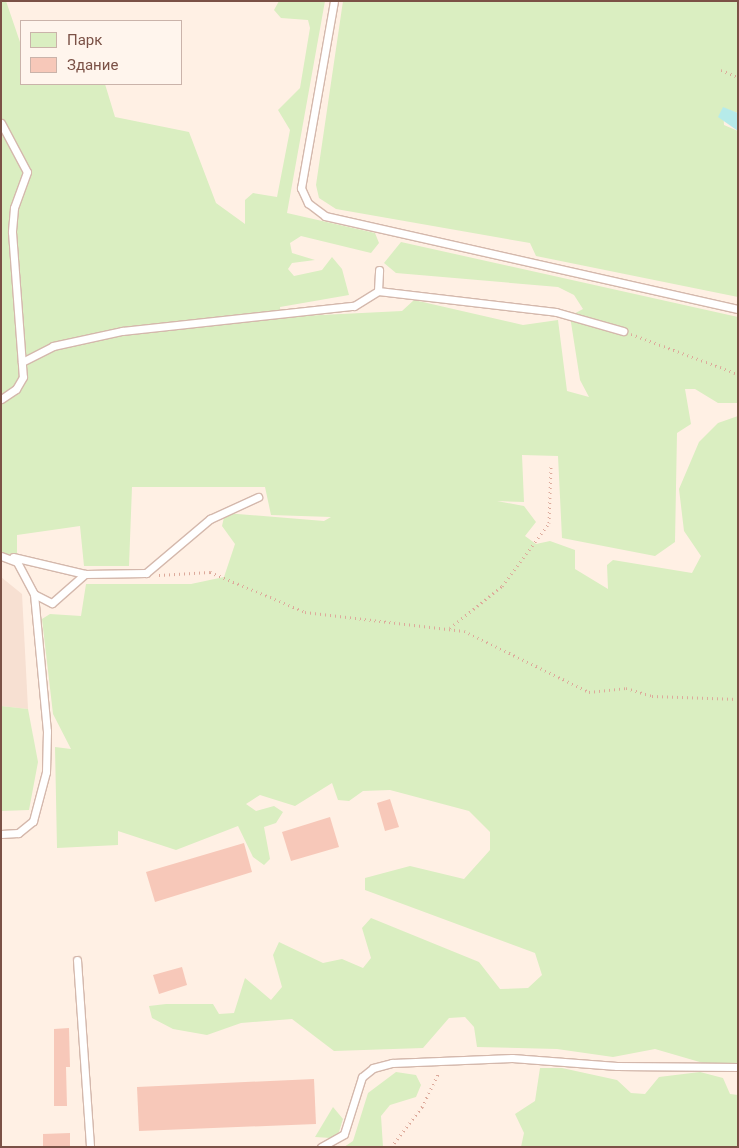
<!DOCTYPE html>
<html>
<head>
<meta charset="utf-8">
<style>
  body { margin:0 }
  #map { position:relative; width:739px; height:1148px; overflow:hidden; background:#fff0e4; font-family:Roboto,sans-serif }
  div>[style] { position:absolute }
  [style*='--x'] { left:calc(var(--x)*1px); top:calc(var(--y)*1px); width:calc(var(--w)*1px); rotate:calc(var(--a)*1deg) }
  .residential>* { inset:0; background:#f7e0d2 }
  .green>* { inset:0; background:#daeec1 }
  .water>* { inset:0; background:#b6ebea }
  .building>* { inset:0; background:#f7c8b9 }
  .path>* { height:3px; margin-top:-1.5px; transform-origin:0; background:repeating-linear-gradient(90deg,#ddaa9b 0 1px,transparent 0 5px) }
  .roads { filter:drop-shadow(1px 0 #d4b8ac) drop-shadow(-1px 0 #d4b8ac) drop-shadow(0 1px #d4b8ac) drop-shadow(0 -1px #d4b8ac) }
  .service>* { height:7px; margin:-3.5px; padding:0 3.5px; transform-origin:3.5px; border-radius:3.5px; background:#fff }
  span { translate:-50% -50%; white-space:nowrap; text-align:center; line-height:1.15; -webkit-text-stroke:4px #fff5ed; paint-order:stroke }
  .frame { position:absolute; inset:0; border:2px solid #7b5146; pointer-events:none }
  .legend { position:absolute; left:20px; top:20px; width:162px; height:65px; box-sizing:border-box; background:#fff5ed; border:1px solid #cab3aa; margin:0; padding:6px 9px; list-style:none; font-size:15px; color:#7b5146 }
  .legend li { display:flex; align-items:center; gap:10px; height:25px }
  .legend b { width:25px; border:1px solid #cab3aa }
</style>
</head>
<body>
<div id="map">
  <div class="residential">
    <i style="clip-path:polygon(1px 577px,22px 594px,28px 709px,1px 706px)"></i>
  </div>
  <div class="green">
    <i style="clip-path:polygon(1px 1px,6px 1px,21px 45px,21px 84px,105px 84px,115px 117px,189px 132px,216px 203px,245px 224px,245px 200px,253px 193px,277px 197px,290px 130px,278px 110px,300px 88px,310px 28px,308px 20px,281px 18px,274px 10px,279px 1px,325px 1px,287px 213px,375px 233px,379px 243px,371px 253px,301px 236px,290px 243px,292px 253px,315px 260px,292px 263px,288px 269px,294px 276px,322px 270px,332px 257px,342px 269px,349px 295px,280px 307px,281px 317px,402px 311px,414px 300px,523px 325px,558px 320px,567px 391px,589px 397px,580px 380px,570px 316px,583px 309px,574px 295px,558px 287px,396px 273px,384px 263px,401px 242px,738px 317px,738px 403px,718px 403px,695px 389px,685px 389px,691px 424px,677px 433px,675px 542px,655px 556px,562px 538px,558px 456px,522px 455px,524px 502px,497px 501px,524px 506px,536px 522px,525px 536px,536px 544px,550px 541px,575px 550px,575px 569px,608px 589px,607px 565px,613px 560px,692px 573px,701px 556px,684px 531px,679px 489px,699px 442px,718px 423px,738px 416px,738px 1063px,710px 1065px,655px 1049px,613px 1057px,557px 1049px,477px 1047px,474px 1027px,465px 1017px,449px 1018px,423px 1048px,334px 1051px,292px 1019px,241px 1023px,207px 1035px,173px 1029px,152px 1018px,149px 1006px,166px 1004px,213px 1004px,219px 1014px,234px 1013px,245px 978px,271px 1000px,282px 987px,273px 955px,279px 942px,323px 963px,342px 959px,363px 968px,371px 958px,362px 928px,371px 918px,479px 962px,500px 989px,528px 988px,542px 975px,535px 953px,365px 890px,365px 878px,410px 866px,464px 879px,490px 850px,490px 832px,469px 811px,390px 790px,363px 791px,349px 801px,338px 800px,332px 783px,295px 806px,260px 795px,246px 804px,256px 811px,274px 806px,283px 812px,276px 823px,264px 827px,270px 859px,264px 865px,253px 857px,238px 826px,176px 850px,118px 831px,118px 845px,57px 848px,55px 747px,71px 749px,53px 714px,42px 619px,50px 614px,81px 616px,86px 584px,191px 584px,224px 577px,235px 544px,222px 526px,225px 513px,324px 521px,331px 517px,271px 515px,265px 487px,132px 487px,129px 566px,84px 566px,80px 526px,17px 535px,17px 553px,1px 555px)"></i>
    <i style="clip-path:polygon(343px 1px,738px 1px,738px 113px,723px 108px,724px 125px,738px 131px,738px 297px,536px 256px,530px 243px,336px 209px,319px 198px,316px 185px)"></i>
    <i style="clip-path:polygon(1px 706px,28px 709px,38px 762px,29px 810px,1px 811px)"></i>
    <i style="clip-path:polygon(540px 1068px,562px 1068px,617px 1080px,631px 1093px,645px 1094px,659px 1077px,700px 1072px,723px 1078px,730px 1094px,738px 1095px,738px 1147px,521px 1147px,524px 1133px,515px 1114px,535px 1101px)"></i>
    <i style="clip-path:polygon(396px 1072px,416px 1075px,421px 1085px,416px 1097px,390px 1105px,381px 1116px,383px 1147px,344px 1147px,353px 1141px,368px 1093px)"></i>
    <i style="clip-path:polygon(333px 1107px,343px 1119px,339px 1132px,331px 1138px,315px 1137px)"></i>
  </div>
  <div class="water">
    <i style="clip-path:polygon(723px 107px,738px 113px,738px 131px,718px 117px)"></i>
  </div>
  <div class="building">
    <i style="clip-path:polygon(390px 799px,399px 827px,385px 831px,377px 803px)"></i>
    <i style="clip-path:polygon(330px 817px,339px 847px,291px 861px,282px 832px)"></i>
    <i style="clip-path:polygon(244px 843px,252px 872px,155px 902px,146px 872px)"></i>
    <i style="clip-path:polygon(182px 967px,187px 985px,159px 994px,153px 975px)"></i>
    <i style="clip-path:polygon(69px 1028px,70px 1067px,61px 1067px,66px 1067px,67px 1106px,54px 1106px,54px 1029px)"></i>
    <i style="clip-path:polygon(314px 1079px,316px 1124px,139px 1131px,137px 1087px)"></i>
    <i style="clip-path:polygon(70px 1133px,70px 1147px,43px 1147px,43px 1134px)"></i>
  </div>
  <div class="path">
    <i style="--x:721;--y:70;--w:18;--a:22"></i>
    <i style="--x:631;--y:334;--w:114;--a:20.5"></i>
    <i style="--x:159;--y:575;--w:51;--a:-3.4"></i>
    <i style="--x:210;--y:572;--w:103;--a:22.8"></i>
    <i style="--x:305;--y:612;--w:160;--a:6.8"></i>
    <i style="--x:464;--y:631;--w:139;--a:26"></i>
    <i style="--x:589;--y:692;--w:37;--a:-6"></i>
    <i style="--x:626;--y:688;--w:27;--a:17"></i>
    <i style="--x:652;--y:696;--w:86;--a:2"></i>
    <i style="--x:450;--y:628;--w:67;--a:-38.9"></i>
    <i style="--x:502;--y:586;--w:79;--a:-53.3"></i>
    <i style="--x:549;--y:523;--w:57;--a:-88"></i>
    <i style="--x:391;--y:1147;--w:51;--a:-52.2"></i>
    <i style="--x:422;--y:1107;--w:39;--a:-64"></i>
  </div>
  <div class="roads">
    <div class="service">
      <i style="--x:334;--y:1;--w:190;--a:100"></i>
      <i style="--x:301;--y:188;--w:17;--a:65"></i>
      <i style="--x:308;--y:203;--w:21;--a:37"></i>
      <i style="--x:325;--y:216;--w:423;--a:12.7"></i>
      <i style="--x:1;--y:123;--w:55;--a:62"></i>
      <i style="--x:27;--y:172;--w:38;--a:110"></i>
      <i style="--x:14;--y:208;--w:24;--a:95"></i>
      <i style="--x:12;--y:232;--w:145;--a:85.7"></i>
      <i style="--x:23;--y:377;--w:14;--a:120"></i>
      <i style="--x:16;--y:389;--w:18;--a:146"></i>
      <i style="--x:378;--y:291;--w:179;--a:6.7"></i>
      <i style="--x:556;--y:312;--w:70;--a:15.8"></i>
      <i style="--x:22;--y:362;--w:35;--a:-27"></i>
      <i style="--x:53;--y:346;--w:71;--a:-12.3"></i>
      <i style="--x:122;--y:331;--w:233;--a:-6.2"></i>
      <i style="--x:354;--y:306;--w:28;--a:-32"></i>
      <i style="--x:378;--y:291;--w:21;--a:-87"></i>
      <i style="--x:1;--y:556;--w:17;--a:21"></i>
      <i style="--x:17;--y:562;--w:36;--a:62"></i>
      <i style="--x:34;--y:594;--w:138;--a:84.6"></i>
      <i style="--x:47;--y:731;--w:41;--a:91.4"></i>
      <i style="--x:46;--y:772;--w:51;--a:104.9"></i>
      <i style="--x:33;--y:821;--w:19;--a:141"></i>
      <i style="--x:18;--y:833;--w:17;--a:177"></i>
      <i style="--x:13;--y:557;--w:74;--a:13.3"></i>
      <i style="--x:34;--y:594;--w:20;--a:27"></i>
      <i style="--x:52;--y:603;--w:44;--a:-41.3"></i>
      <i style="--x:85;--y:574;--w:61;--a:-0.9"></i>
      <i style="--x:146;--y:573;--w:84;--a:-40.2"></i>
      <i style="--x:210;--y:519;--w:53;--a:-24.6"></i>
      <i style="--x:77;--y:960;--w:187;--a:86"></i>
      <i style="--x:321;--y:1147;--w:26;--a:-29"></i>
      <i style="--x:344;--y:1134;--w:60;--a:-72.5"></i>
      <i style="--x:362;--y:1077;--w:14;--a:-39"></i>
      <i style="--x:373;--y:1068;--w:20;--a:-15"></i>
      <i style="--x:392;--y:1063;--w:120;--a:-2.4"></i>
      <i style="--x:512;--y:1058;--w:105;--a:4.4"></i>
      <i style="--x:617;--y:1066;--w:121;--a:0.5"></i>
    </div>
  </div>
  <div class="frame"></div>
  <ul class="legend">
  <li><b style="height:14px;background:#daeec1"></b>Парк</li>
  <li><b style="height:14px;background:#f7c8b9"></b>Здание</li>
  </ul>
</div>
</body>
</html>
